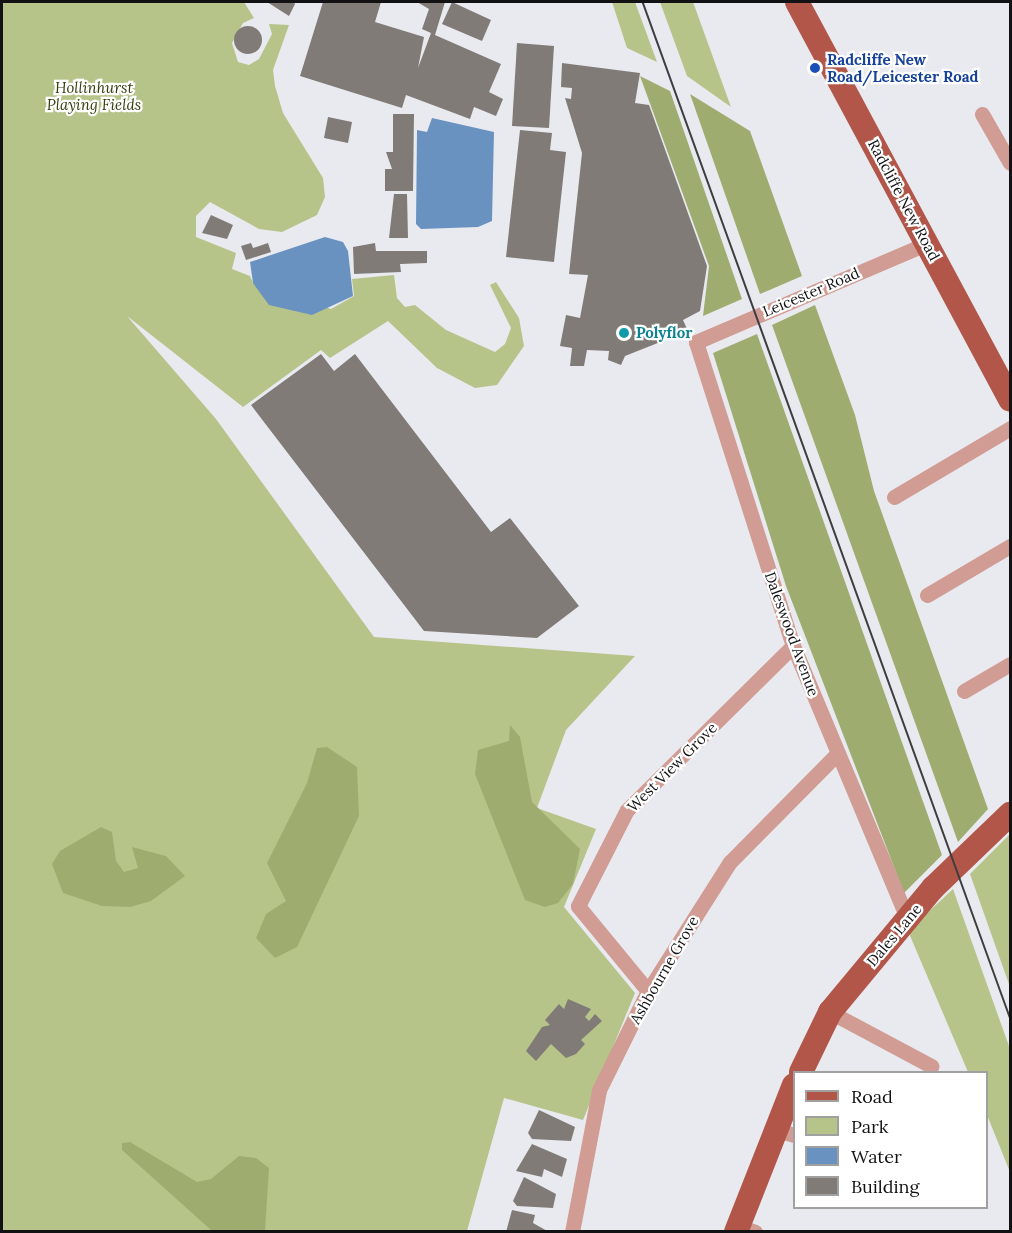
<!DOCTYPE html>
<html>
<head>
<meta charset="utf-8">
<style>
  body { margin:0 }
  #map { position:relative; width:1012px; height:1233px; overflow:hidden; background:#e9eaf0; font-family:Lora,serif }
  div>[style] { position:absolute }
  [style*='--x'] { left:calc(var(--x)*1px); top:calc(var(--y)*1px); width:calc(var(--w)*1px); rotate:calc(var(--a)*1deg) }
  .green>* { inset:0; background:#b6c48a }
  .forest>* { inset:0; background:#9eac70 }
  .water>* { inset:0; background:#6992c0 }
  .building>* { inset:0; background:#807b77 }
  .round { border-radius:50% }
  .street>* { height:15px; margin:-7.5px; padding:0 7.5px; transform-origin:7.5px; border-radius:7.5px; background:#d09c93 }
  .primary>* { height:24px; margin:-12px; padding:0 12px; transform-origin:12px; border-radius:12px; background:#b15649 }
  .tram>* { height:1.5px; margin:-0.75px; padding:0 0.75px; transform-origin:0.75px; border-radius:0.75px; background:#3e3e41 }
  .dots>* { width:16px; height:16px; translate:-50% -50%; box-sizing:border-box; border:3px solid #fff; border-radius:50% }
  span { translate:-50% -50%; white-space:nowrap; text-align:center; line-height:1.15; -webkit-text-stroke:4.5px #fff; paint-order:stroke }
  .transit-label { font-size:15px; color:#164399; font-weight:700 }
  .left { translate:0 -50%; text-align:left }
  .park-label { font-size:15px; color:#353d0f; font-style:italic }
  .street-label { font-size:15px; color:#121214 }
  .culture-label { font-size:15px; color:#0d838f; font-weight:700 }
  .frame { position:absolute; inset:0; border:3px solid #121214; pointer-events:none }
  .legend { position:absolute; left:793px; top:1071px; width:195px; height:138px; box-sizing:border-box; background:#fff; border:2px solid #a0a0a1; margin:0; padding:8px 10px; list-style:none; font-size:18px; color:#121214 }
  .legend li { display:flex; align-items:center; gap:12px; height:30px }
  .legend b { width:30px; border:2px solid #a0a0a1 }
</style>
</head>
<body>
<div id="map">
  <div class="green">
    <i style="clip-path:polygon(2px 2px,244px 2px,254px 18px,243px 23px,232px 43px,238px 62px,249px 65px,259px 59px,272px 34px,269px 24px,289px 25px,273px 70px,275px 86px,283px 113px,323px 178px,325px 197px,317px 215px,282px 232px,259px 229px,210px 202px,196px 216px,196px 237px,236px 253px,232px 269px,250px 276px,253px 283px,331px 309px,354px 296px,352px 279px,394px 275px,397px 298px,405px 307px,415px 305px,446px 330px,495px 352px,505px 344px,511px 328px,490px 285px,496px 282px,519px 318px,524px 346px,497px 385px,475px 388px,437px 368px,388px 321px,330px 358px,321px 350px,243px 407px,127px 316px,216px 419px,374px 637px,635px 656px,566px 730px,537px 808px,596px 829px,564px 907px,635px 993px,583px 1120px,504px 1098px,467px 1231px,2px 1232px)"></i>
    <i style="clip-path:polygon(612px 2px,635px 2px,657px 62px,627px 48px)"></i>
    <i style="clip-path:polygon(660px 2px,693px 2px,731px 107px,687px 76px)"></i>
    <i style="clip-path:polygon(1010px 834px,1010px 987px,970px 874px)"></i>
    <i style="clip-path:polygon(953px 889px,1010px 1049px,1010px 1172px,987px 1115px,986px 1072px,968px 1072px,908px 931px)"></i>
  </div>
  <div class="forest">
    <i style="clip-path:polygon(640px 76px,670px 91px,742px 299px,703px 316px,709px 266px)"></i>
    <i style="clip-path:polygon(690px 94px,750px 131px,802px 276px,760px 294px)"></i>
    <i style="clip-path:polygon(815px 305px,855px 415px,874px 491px,988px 809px,958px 842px,772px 325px)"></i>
    <i style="clip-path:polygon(757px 334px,942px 855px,904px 893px,786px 586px,713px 353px)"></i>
    <i style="clip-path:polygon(510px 725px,520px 737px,532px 802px,580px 849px,573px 884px,558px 903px,545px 907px,525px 900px,475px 774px,478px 750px,509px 741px)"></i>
    <i style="clip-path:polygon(327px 747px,357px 767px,359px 816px,297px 947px,275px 958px,256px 938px,266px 914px,286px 901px,267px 863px,307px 783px,317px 748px)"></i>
    <i style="clip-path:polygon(101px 827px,112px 832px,116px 861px,124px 872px,138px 868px,132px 847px,166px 856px,185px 876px,151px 901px,130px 907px,102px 906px,63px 893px,52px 864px,60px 851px)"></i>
    <i style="clip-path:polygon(130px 1142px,197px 1182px,211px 1179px,239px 1156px,256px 1158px,269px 1168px,265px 1231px,212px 1231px,122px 1150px,122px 1143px)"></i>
  </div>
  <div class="water">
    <i style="clip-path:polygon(432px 118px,494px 132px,492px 221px,478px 227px,421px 229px,416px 224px,417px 130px,427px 132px)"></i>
    <i style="clip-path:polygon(325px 237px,343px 242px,348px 251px,353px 296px,312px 315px,269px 305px,253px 283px,250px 262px)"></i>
  </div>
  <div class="building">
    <i style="clip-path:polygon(267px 2px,294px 2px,295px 4px,289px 16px)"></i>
    <i style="clip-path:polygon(323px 2px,381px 2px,375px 22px,424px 37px,418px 68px,431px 33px,422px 29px,429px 9px,417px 2px,445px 2px,435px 35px,501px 64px,489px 92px,503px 99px,496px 116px,474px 107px,470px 119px,406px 95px,402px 108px,300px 76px)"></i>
    <i style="clip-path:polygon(452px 2px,491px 20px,482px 41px,442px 24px)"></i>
    <i class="round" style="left:234px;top:26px;width:28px;height:28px"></i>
    <i style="clip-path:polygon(517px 43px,554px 46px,549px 128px,512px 126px)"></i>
    <i style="clip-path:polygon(562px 63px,640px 73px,635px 103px,649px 105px,707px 266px,700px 311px,683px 320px,688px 331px,625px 356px,621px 365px,608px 360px,609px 351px,587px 350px,584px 366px,570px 366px,572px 348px,560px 346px,566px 315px,580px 318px,588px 275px,569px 274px,582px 153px,565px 98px,571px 99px,572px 88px,561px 87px)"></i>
    <i style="clip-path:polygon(393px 114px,414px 114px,413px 191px,385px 191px,385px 169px,392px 169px,386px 152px,393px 152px)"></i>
    <i style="clip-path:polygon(328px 117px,352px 122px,348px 143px,324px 138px)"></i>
    <i style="clip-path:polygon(520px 130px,552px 133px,550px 150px,566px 152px,554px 262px,506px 257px)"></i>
    <i style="clip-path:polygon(394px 194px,407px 194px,408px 238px,389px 238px)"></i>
    <i style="clip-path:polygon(211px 215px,233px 225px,227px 239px,202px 233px)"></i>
    <i style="clip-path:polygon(251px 243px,253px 248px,268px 243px,271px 252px,246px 260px,241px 246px)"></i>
    <i style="clip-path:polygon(375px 243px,376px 251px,427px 251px,427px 263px,400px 264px,401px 272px,354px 274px,353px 247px)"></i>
    <i style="clip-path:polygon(321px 354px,334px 371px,355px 354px,491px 532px,510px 518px,579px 606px,537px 638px,424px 631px,251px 405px)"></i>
    <i style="clip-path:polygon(568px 999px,591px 1009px,585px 1017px,589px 1021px,595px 1014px,602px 1021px,581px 1040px,585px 1044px,576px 1054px,566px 1058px,551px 1044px,536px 1061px,526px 1051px,542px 1027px,550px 1025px,545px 1020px,559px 1004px,564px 1009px)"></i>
    <i style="clip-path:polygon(539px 1110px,575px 1127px,571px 1141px,532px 1139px,528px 1133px)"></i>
    <i style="clip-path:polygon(532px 1144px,567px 1159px,562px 1177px,544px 1169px,542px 1177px,516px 1171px)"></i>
    <i style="clip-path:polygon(524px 1177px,556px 1194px,553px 1208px,517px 1206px,513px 1201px)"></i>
    <i style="clip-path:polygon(512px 1210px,535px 1215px,533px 1223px,549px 1232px,506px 1232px)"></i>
  </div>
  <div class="street">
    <i style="--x:982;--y:114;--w:56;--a:60.3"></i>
    <i style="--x:894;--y:497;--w:135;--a:-30.7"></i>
    <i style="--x:927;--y:595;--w:96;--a:-30.6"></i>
    <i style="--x:964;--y:691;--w:53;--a:-30.4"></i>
    <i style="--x:907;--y:918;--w:295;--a:-112.7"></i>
    <i style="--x:793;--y:646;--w:319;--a:-107.7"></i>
    <i style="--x:696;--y:342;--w:250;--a:-23.1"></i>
    <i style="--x:648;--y:991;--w:110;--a:-129.5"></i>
    <i style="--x:578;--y:906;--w:108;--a:-63"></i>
    <i style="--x:627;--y:810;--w:233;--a:-44.7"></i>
    <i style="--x:830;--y:1012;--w:115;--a:28.1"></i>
    <i style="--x:773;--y:1129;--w:22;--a:16"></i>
    <i style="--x:738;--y:1226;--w:18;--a:19"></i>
    <i style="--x:572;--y:1232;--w:145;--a:-79.2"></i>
    <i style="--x:599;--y:1090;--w:110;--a:-63.7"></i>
    <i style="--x:648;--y:991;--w:153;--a:-57.6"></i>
    <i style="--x:730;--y:862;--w:153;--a:-45.3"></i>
  </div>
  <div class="primary">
    <i style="--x:797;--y:2;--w:451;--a:61.8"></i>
    <i style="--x:801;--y:1072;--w:67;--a:-64.2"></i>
    <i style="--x:830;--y:1012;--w:161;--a:-50.3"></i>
    <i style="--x:933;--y:888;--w:107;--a:-43.9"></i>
    <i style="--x:736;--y:1232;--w:158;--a:-68.5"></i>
  </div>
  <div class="tram">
    <i style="--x:643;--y:2;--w:1079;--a:70.12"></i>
  </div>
  <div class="dots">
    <i style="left:815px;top:68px;background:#1a4fb4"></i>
    <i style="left:624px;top:333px;background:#0f9aa8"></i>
  </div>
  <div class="transit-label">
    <span class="left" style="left:827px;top:68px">Radcliffe New<br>Road/Leicester Road</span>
  </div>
  <div class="park-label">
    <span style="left:94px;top:96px">Hollinhurst<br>Playing Fields</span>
  </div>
  <div class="street-label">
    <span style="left:904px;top:200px;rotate:62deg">Radcliffe New Road</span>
    <span style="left:811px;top:292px;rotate:-23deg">Leicester Road</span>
    <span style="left:792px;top:634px;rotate:70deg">Daleswood Avenue</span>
    <span style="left:672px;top:767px;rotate:-45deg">West View Grove</span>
    <span style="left:894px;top:935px;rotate:-50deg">Dales Lane</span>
    <span style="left:664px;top:970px;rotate:-60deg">Ashbourne Grove</span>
  </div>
  <div class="culture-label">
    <span class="left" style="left:636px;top:333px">Polyflor</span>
  </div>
  <div class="frame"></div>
  <ul class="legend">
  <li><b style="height:8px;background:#b15649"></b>Road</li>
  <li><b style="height:16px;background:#b6c48a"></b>Park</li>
  <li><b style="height:16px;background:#6992c0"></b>Water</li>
  <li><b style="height:16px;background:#807b77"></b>Building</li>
  </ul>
</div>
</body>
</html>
